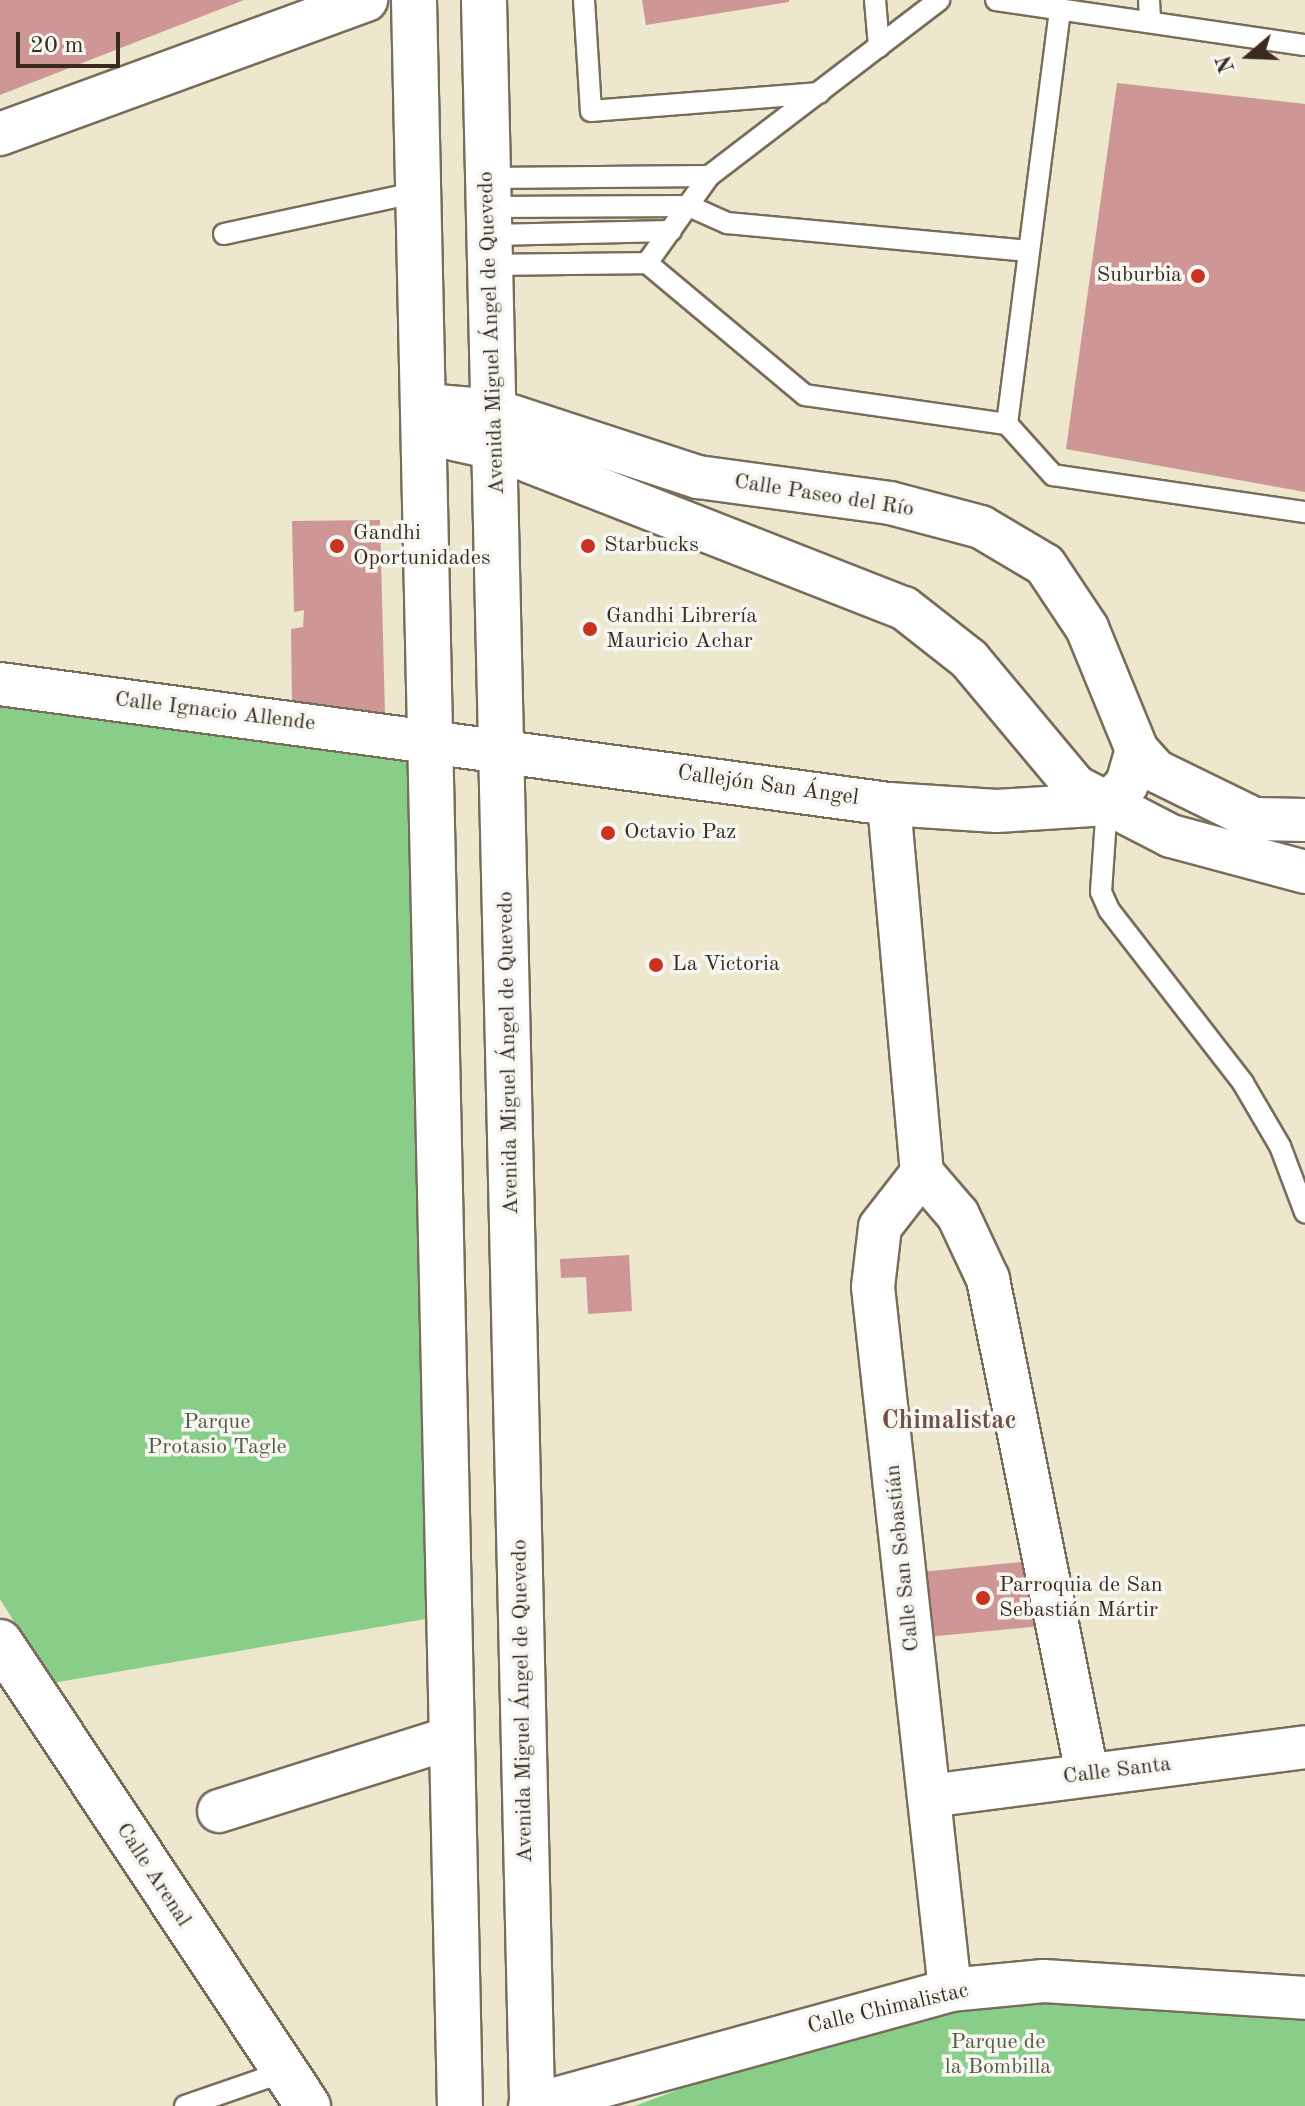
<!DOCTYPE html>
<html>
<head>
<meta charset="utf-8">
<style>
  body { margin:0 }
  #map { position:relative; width:1305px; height:2106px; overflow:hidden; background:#ece7cd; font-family:"Old Standard TT",serif }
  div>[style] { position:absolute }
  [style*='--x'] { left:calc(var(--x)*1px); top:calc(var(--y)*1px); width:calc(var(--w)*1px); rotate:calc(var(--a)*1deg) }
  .green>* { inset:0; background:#88ce88 }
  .building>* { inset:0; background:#ce9795 }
  .roads { filter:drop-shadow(2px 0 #796c5b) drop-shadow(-2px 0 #796c5b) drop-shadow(0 2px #796c5b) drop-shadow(0 -2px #796c5b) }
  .lane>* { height:20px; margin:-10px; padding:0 10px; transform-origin:10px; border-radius:10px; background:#fff }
  .street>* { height:42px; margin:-21px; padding:0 21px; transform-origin:21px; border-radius:21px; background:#fff }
  .secondary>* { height:44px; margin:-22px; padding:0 22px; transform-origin:22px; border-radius:22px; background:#fff }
  .dots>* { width:22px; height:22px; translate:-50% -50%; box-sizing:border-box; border:4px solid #f6f6f2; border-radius:50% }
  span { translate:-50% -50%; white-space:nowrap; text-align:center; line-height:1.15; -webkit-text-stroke:7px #f6f6f2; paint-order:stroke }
  .poi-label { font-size:22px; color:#3b2a1e }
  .right { translate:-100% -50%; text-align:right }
  .left { translate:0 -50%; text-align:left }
  .street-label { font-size:22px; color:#3b2a1e }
  .park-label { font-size:22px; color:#525b3e }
  .quarter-label { font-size:26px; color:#6e5048; font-weight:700 }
  .north { position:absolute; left:1209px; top:16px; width:80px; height:80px; -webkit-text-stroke:6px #f6f6f2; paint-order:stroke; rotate:251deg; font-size:22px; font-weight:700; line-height:32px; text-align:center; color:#3b2a1e }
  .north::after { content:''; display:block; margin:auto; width:28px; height:36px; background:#3b2a1e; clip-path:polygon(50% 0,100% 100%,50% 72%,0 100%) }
  .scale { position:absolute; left:16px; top:32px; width:104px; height:36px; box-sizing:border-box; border:4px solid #3b2a1e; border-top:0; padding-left:10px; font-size:24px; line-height:28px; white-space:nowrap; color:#3b2a1e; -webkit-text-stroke:6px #f6f6f2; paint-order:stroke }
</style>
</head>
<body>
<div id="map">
  <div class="green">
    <i style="clip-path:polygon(0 697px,400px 750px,418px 768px,437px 1617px,52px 1683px,0 1599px)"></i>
    <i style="clip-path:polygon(1051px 2000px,1305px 2017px,1305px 2106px,635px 2106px,768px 2056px,928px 2014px)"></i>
  </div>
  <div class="building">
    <i style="clip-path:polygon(0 0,244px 0,0 95px)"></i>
    <i style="clip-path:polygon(642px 0,789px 0,789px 2px,646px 25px)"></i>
    <i style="clip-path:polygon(1117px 83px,1305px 104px,1305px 492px,1066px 449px)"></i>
    <i style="clip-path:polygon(380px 520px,385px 715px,292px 704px,291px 629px,303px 627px,304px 610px,294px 612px,292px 521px)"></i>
    <i style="clip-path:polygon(629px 1255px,632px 1311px,588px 1314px,586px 1277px,561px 1278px,560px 1259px)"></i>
    <i style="clip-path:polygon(1031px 1561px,1051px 1625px,927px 1637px,921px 1572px)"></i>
  </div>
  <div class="roads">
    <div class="lane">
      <i style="--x:584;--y:0;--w:111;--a:86.4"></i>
      <i style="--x:591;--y:111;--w:229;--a:-4.5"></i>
      <i style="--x:875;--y:0;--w:47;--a:85.1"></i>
      <i style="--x:996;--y:0;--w:312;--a:8.3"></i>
      <i style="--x:1149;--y:0;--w:22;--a:87"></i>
      <i style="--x:488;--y:178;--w:221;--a:-0.5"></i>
      <i style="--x:489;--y:207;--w:200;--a:-0.3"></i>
      <i style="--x:689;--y:206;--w:42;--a:24.1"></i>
      <i style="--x:727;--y:223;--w:303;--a:5.3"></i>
      <i style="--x:224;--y:234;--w:199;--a:-12.2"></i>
      <i style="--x:491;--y:235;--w:180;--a:-1.3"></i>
      <i style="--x:647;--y:263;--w:107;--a:-54.5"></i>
      <i style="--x:709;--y:176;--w:290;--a:-37.4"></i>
      <i style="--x:493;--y:265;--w:154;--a:-0.7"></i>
      <i style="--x:647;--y:263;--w:206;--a:39.9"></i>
      <i style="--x:805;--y:395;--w:204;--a:8.2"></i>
      <i style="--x:1007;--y:424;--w:69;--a:48"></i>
      <i style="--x:1053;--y:475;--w:255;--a:8.4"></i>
      <i style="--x:1007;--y:424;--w:418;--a:-82.7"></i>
      <i style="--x:1107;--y:804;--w:88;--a:93.9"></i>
      <i style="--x:1101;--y:892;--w:20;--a:66"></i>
      <i style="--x:1109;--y:910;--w:219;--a:52.2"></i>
      <i style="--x:1243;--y:1083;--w:73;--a:59.6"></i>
      <i style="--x:1280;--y:1146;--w:71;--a:69.3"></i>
      <i style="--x:185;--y:2106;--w:104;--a:-19.1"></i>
    </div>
    <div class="street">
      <i style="--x:0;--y:134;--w:390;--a:-20.1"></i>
      <i style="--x:425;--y:405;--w:71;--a:4.8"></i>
      <i style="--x:496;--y:411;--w:213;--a:18.1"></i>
      <i style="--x:698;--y:477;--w:194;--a:7.7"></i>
      <i style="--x:890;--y:503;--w:94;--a:14.8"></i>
      <i style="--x:981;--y:527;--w:74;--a:30.7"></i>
      <i style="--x:1045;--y:565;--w:76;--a:56.3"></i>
      <i style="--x:1087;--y:628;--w:132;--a:67.7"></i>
      <i style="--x:1137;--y:750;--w:28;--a:48"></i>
      <i style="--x:1156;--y:771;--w:109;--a:26.1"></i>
      <i style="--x:1254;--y:819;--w:51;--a:1.1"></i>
      <i style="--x:426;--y:433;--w:71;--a:12.3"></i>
      <i style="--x:495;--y:448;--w:439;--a:21.4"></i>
      <i style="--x:904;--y:608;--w:83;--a:38.1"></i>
      <i style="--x:969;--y:659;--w:167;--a:50.1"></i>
      <i style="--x:1076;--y:787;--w:107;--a:27.3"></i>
      <i style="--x:1171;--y:836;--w:139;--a:15"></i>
      <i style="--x:0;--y:684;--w:897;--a:7.69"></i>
      <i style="--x:889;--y:804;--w:108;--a:3.7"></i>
      <i style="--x:997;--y:811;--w:110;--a:-3.6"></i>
      <i style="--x:1107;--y:804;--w:28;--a:-45"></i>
      <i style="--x:1127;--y:784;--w:35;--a:-74"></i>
      <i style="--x:889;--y:804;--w:370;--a:84.9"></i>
      <i style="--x:922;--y:1173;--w:68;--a:127.9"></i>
      <i style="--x:880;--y:1227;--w:60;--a:96.7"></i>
      <i style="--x:873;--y:1287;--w:707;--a:83.75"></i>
      <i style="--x:922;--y:1173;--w:55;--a:49.4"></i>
      <i style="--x:958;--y:1215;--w:71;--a:64.9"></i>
      <i style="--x:988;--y:1279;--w:504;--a:78.67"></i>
      <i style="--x:929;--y:1796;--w:379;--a:-7.4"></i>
      <i style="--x:219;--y:1811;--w:243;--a:-17.5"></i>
      <i style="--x:530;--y:2106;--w:436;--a:-15.4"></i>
      <i style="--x:950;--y:1990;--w:94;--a:-5.5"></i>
      <i style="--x:1044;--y:1981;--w:262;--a:3.7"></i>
    </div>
    <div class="secondary">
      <i style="--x:414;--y:0;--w:2107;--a:88.75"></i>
      <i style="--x:484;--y:0;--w:2107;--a:88.69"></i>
      <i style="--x:0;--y:1642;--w:557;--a:56.42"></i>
    </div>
  </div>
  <div class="dots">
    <i style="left:1198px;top:276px;background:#c8321e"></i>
    <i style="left:337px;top:546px;background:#c8321e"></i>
    <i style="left:588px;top:546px;background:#c8321e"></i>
    <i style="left:590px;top:629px;background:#c8321e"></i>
    <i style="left:608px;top:833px;background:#c8321e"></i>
    <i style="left:656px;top:965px;background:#c8321e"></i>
    <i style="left:983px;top:1598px;background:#c8321e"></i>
  </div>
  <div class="poi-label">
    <span class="right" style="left:1182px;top:276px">Suburbia</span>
    <span class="left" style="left:353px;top:546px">Gandhi<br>Oportunidades</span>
    <span class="left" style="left:604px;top:546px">Starbucks</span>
    <span class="left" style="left:606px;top:629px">Gandhi Librería<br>Mauricio Achar</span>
    <span class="left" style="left:624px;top:833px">Octavio Paz</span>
    <span class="left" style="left:672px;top:965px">La Victoria</span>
    <span class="left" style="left:999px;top:1598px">Parroquia de San<br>Sebastián Mártir</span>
  </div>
  <div class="street-label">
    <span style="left:492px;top:333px;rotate:-92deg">Avenida Miguel Ángel de Quevedo</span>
    <span style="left:824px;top:496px;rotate:9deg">Calle Paseo del Río</span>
    <span style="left:215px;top:712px;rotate:7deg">Calle Ignacio Allende</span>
    <span style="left:768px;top:786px;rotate:8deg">Callejón San Ángel</span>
    <span style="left:509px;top:1053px;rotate:-91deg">Avenida Miguel Ángel de Quevedo</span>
    <span style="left:903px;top:1558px;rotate:-96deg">Calle San Sebastián</span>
    <span style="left:523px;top:1701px;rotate:-91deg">Avenida Miguel Ángel de Quevedo</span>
    <span style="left:1117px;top:1771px;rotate:-7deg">Calle Santa</span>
    <span style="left:153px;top:1875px;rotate:57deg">Calle Arenal</span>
    <span style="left:888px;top:2009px;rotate:-13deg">Calle Chimalistac</span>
  </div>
  <div class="park-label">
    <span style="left:217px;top:1435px">Parque<br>Protasio Tagle</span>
    <span style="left:998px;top:2055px">Parque de<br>la Bombilla</span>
  </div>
  <div class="quarter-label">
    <span style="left:949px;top:1422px">Chimalistac</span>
  </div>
  <div class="north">N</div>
  <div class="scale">20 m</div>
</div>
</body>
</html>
